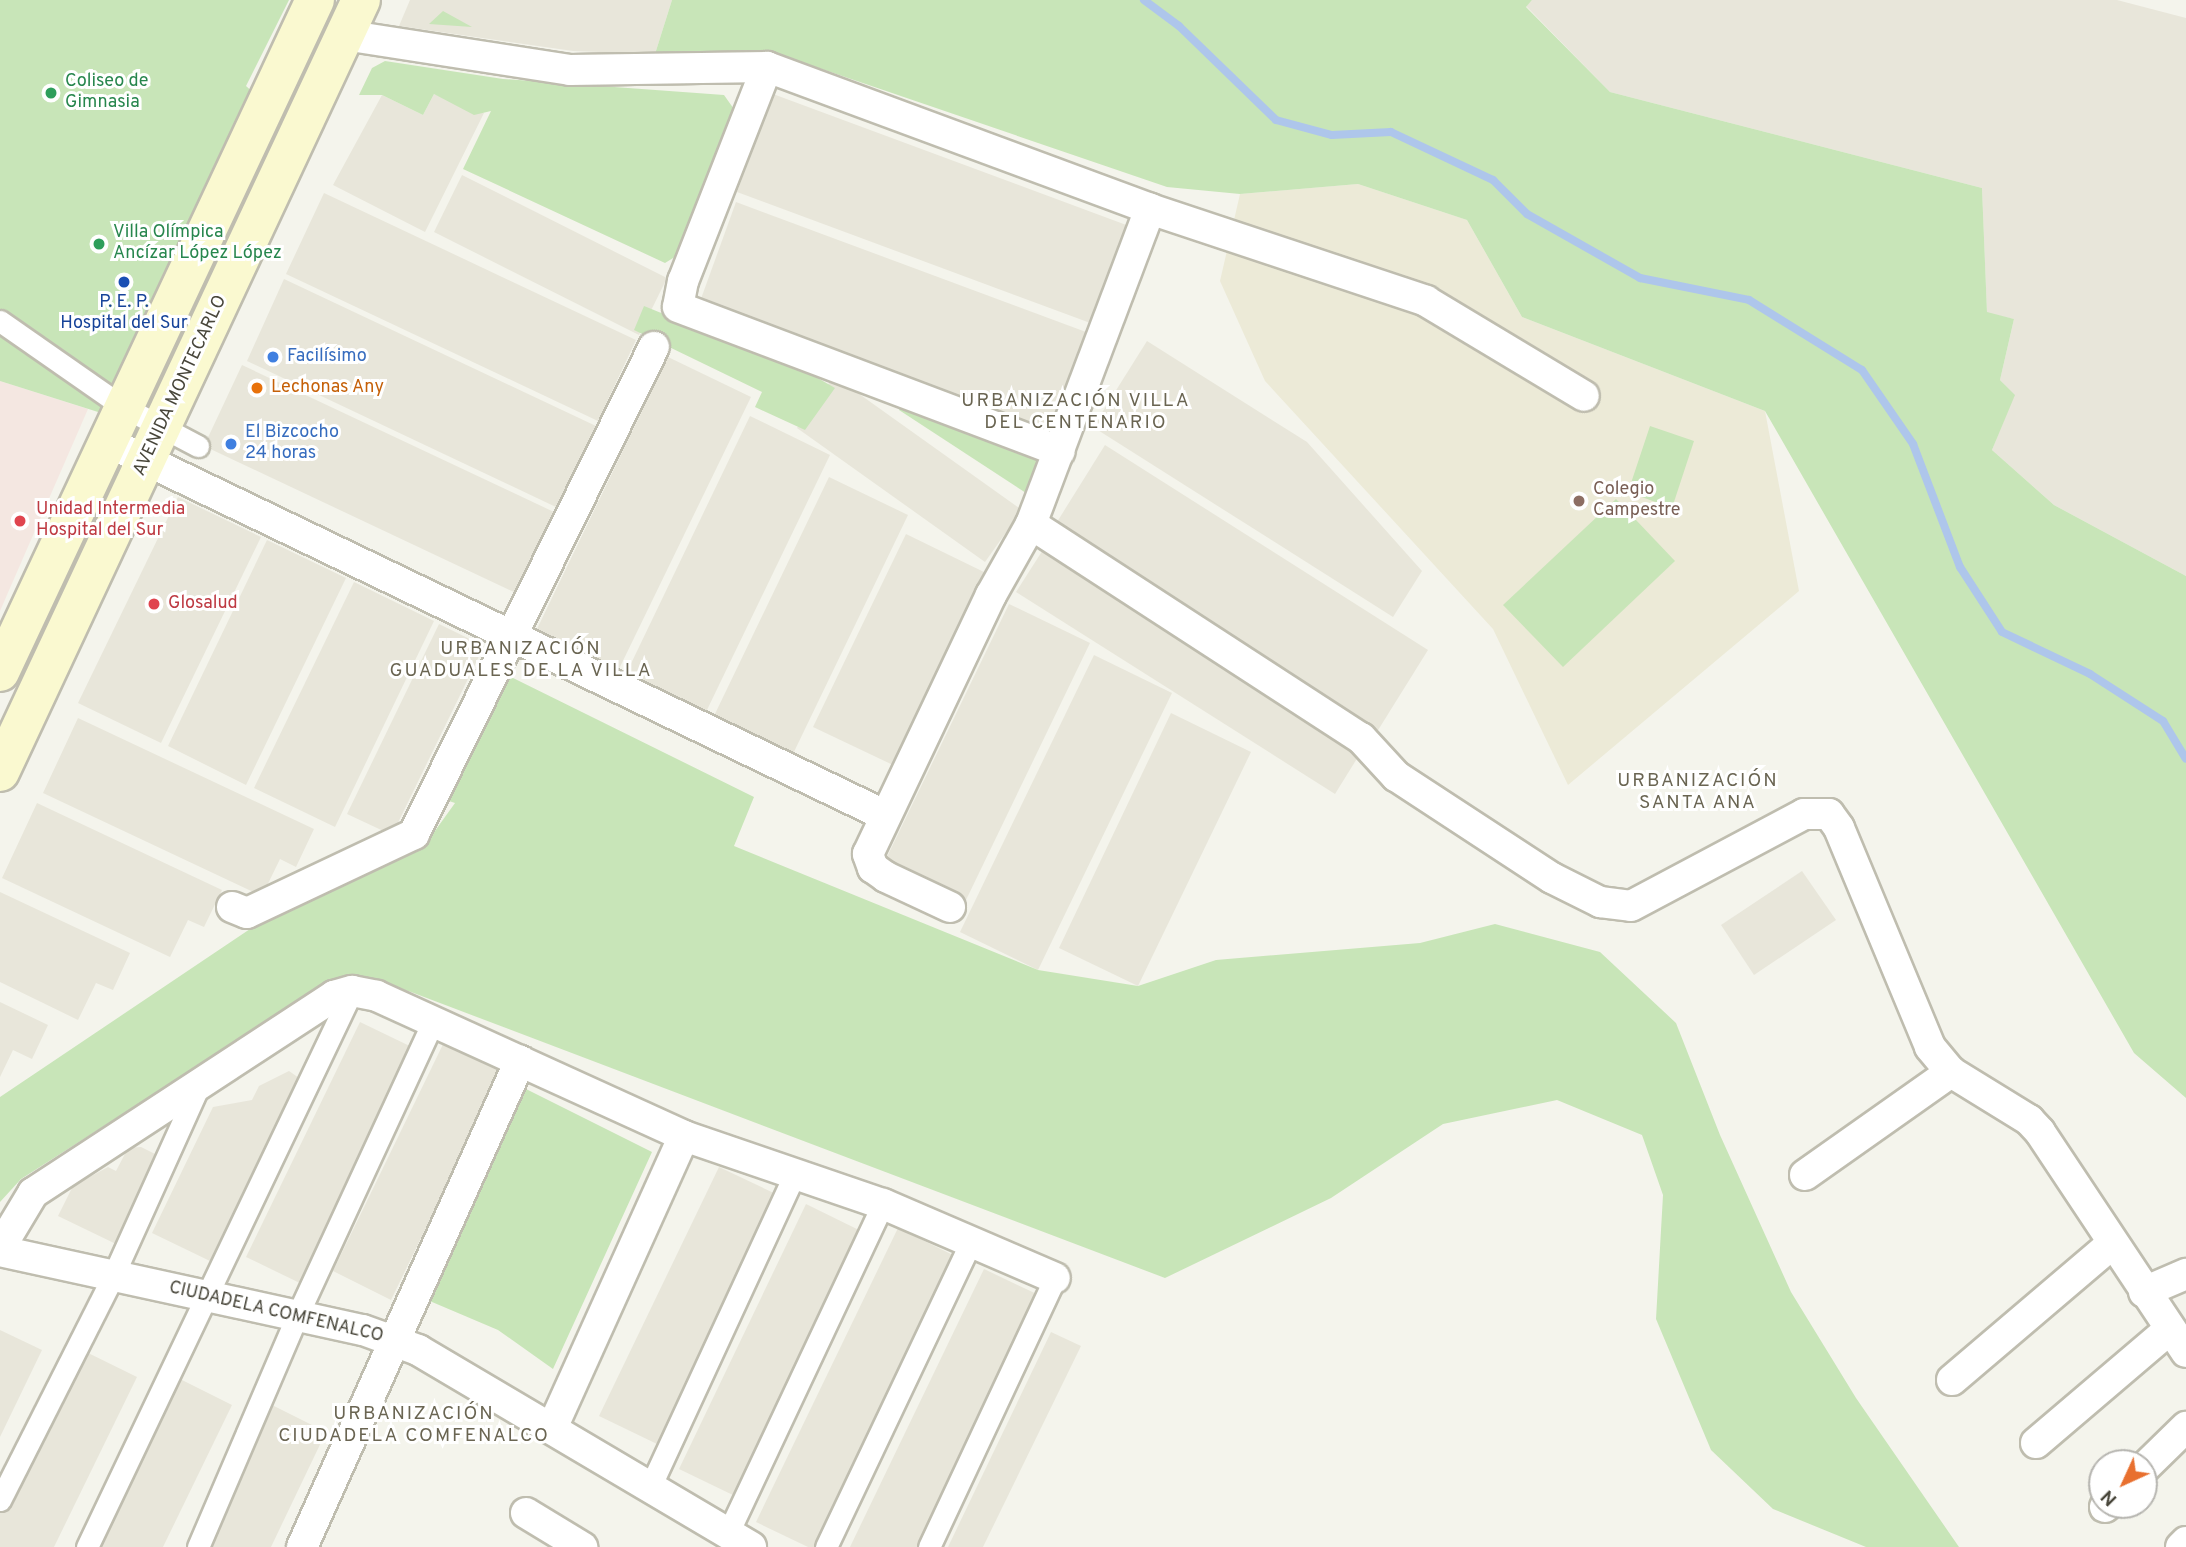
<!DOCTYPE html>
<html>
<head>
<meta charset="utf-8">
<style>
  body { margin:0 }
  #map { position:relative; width:2186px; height:1547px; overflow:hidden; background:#f4f4ec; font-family:Overpass,sans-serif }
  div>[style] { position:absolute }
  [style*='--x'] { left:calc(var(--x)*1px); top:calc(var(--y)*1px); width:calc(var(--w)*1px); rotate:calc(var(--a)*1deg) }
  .residential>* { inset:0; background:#e8e6da }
  .education>* { inset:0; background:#ecead7 }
  .medical>* { inset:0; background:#f4e7e1 }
  .green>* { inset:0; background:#c8e5b8 }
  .stream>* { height:8px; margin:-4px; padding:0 4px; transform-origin:4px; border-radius:4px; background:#aec6eb }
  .roads { filter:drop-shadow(2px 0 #bfbdaf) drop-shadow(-2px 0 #bfbdaf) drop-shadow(0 2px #bfbdaf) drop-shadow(0 -2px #bfbdaf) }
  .pedestrian>* { height:21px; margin:-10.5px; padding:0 10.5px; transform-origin:10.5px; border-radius:10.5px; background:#fff }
  .minor>* { height:30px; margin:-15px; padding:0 15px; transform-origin:15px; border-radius:15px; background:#fff }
  .secondary>* { height:38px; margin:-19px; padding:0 19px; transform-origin:19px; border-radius:19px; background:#faf9d0 }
  .dots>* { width:19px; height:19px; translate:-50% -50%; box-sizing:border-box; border:4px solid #fff; border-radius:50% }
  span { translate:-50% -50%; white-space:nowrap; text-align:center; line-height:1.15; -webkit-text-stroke:6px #fff; paint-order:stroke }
  .leisure-label { font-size:18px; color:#27864d }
  .left { translate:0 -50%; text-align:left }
  .transit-label { font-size:18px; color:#164399 }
  .shop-label { font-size:18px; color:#366cbe }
  .street-label { font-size:18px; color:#48463a }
  .food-label { font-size:18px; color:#c56008 }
  .education-label { font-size:18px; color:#785e54 }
  .health-label { font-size:18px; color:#be3a42 }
  .neighbourhood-label { font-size:19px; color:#6a6552; letter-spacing:2px }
  .north { position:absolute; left:2088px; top:1449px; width:70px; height:70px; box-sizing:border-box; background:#fff; border:2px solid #b6b5b0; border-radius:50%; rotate:225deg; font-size:19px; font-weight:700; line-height:28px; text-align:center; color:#48463a }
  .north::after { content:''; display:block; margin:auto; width:24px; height:32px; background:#e8702f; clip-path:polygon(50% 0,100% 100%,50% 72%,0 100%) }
</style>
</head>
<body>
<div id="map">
  <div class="residential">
    <i style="clip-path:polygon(410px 0,672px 0,655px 54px,573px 51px,399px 26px)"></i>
    <i style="clip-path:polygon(1532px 0,2117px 0,2186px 18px,2186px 576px,2054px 505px,1992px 450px,2014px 395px,2000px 380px,2014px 319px,1987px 313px,1982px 188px,1610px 92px,1526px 6px)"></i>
    <i style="clip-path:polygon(434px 94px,484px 113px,425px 232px,333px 185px,382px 95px,423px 115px)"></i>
    <i style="clip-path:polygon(773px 94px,1129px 226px,1093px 324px,737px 192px)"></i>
    <i style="clip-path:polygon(462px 175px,667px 278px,639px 335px,434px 232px)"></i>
    <i style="clip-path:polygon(324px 193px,636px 340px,598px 421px,286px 274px)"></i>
    <i style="clip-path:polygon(736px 202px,1086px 332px,1048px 437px,698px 307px)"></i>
    <i style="clip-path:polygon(284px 279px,596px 426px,558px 508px,247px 361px)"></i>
    <i style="clip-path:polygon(1147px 341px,1307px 442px,1422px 571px,1393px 617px,1093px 427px)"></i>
    <i style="clip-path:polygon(668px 357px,751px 397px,619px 669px,537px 629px)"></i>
    <i style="clip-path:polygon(242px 365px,554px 512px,516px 593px,204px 446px)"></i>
    <i style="clip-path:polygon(834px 376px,1022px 510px,985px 562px,797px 428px)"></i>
    <i style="clip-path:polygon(750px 416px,830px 455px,706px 712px,626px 674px)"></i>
    <i style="clip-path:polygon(1105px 445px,1428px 650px,1375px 735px,1052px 530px)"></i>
    <i style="clip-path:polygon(829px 477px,908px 515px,792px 756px,713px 718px)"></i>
    <i style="clip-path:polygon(178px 497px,261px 537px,161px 743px,78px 703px)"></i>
    <i style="clip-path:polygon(906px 534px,986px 573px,893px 765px,813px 727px)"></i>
    <i style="clip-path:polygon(267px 540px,346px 578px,246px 785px,168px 746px)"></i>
    <i style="clip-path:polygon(1048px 542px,1366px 744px,1335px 794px,1016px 592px)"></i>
    <i style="clip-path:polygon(354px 582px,434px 621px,335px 827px,254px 788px)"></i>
    <i style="clip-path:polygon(1009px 604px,1090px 643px,966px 900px,885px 861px)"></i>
    <i style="clip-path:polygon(439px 624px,484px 646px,392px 835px,347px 814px)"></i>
    <i style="clip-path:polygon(1094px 655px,1172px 693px,1038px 970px,960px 932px)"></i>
    <i style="clip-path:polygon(1171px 713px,1251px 752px,1138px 986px,1059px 948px)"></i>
    <i style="clip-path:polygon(78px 718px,314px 829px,296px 867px,280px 859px,262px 896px,43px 793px)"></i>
    <i style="clip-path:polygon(37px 803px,222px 890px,204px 927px,188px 920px,170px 957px,2px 878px)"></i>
    <i style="clip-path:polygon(1802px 871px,1836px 920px,1754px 975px,1721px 925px)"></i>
    <i style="clip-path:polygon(0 892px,130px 953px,113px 990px,96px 983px,78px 1020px,0 982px)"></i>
    <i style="clip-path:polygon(0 1002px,48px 1025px,32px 1059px,13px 1050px,0 1077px)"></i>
    <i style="clip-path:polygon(360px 1022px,418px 1050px,304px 1285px,246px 1257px)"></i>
    <i style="clip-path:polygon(447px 1036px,505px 1065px,391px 1300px,333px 1271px)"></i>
    <i style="clip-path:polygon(289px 1071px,299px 1078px,210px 1261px,152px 1233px,213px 1107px,252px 1100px,259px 1086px)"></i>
    <i style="clip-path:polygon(141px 1147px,159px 1156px,116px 1244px,58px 1216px,73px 1186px,108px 1167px,116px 1171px,128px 1148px)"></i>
    <i style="clip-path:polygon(719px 1167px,778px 1195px,657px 1444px,599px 1416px)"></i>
    <i style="clip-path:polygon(806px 1204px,865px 1233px,737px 1497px,679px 1469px)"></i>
    <i style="clip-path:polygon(898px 1228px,957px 1257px,816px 1547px,808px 1547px,756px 1522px)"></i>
    <i style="clip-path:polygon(984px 1269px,1043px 1297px,922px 1547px,850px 1547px)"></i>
    <i style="clip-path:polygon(0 1330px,42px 1350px,0 1437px)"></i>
    <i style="clip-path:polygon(1051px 1332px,1081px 1346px,983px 1547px,948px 1547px)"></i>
    <i style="clip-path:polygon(78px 1348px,137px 1377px,54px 1547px,0 1547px,0 1510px)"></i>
    <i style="clip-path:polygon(174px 1376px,232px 1405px,163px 1547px,91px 1547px)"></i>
    <i style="clip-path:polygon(268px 1403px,326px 1432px,271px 1547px,198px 1547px)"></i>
  </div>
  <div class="education">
    <i style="clip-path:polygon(1358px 184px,1467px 220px,1522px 317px,1765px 411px,1799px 591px,1568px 785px,1493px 629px,1265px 381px,1220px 281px,1240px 194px)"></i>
  </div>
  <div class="medical">
    <i style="clip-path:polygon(0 381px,88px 409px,0 611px)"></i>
  </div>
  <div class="green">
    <i style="clip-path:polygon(0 0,289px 0,246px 86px,265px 103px,117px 418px,0 381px)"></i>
    <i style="clip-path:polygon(672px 0,1532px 0,1526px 7px,1610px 92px,1982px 188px,1987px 312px,2014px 319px,2000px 380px,2015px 395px,1992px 450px,2054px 505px,2186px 576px,2186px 1098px,2134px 1053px,1765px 411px,1522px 317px,1467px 220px,1358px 184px,1240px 194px,1167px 187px,769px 51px,655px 54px)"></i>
    <i style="clip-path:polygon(443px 11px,472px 27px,429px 24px)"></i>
    <i style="clip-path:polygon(385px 61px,503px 79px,724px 95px,736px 112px,678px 255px,665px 263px,463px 169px,491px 111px,474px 115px,434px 94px,423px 115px,382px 95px,359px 95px,372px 68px)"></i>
    <i style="clip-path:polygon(644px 306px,809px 373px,835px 388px,805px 430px,755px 407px,762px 392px,634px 330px)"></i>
    <i style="clip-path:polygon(901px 405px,1043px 459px,1029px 495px,899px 410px)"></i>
    <i style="clip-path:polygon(1650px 426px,1694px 441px,1672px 508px,1628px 492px)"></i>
    <i style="clip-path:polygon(1616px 499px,1675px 561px,1563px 667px,1503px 605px)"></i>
    <i style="clip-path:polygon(503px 673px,754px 797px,734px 846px,1038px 970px,1138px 986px,1216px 960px,1420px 943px,1495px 924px,1600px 952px,1676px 1023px,1720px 1135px,1791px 1292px,1856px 1398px,1959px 1547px,1866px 1547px,1773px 1509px,1711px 1450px,1656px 1319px,1663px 1195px,1642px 1135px,1557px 1100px,1443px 1124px,1331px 1198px,1165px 1278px,411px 992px,379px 982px,326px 984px,21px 1179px,0 1202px,0 1097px,253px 927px,427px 842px,455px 803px,440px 798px)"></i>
    <i style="clip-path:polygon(516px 1084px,652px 1152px,553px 1369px,498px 1330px,425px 1299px)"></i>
  </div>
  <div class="stream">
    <i style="--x:1144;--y:0;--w:44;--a:36.6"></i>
    <i style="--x:1179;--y:26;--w:135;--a:44.1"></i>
    <i style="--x:1276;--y:120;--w:58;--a:15"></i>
    <i style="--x:1332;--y:135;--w:59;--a:-2.9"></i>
    <i style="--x:1391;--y:132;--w:113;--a:25.2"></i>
    <i style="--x:1493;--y:180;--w:48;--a:45"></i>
    <i style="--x:1527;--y:214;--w:130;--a:29.5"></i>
    <i style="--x:1640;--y:278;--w:111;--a:11.4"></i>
    <i style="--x:1749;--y:300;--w:133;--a:31.8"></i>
    <i style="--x:1862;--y:370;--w:90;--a:55.4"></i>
    <i style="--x:1913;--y:444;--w:132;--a:69.1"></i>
    <i style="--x:1960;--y:567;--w:77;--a:57.1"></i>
    <i style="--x:2002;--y:632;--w:98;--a:25.5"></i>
    <i style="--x:2090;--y:674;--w:87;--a:32.8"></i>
    <i style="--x:2163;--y:721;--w:44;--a:58.8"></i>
  </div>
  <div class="roads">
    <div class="pedestrian">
      <i style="--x:0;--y:321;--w:149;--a:34.9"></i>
      <i style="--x:122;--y:406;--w:86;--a:27.8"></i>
      <i style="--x:651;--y:1485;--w:340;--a:-65.2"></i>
      <i style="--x:0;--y:1500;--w:251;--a:-63.2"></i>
      <i style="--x:113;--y:1276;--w:212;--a:-65.7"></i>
      <i style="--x:728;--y:1533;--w:364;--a:-64.8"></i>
      <i style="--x:87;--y:1547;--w:616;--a:-64.52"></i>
      <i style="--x:198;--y:1547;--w:251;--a:-66.8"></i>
      <i style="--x:297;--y:1316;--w:325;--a:-65.2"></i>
      <i style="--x:826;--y:1547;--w:339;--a:-64.6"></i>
      <i style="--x:929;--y:1547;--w:297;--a:-64.9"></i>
    </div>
    <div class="minor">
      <i style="--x:344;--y:35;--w:229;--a:8.8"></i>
      <i style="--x:570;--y:70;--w:197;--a:-0.9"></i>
      <i style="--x:767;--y:67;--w:408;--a:20.3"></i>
      <i style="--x:1150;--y:209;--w:291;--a:18.4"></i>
      <i style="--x:1426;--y:301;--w:184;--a:31"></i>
      <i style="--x:767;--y:67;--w:230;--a:111.4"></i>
      <i style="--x:683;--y:281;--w:26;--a:101"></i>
      <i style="--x:678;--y:307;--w:408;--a:20.7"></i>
      <i style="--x:106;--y:441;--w:863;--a:25.67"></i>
      <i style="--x:1031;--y:524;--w:393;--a:33"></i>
      <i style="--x:1361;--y:738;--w:52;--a:47.4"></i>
      <i style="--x:1396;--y:776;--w:186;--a:33.2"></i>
      <i style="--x:1552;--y:878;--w:54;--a:26.6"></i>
      <i style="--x:1600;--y:902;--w:31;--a:7"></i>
      <i style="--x:1631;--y:906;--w:196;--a:-28"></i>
      <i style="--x:1804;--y:814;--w:25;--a:0"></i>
      <i style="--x:1829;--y:814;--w:17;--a:54"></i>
      <i style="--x:1839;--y:828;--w:237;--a:67.4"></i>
      <i style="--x:1930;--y:1047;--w:33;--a:50"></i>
      <i style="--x:1951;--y:1072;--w:92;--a:31.6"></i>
      <i style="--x:2029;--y:1120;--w:16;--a:47"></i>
      <i style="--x:2040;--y:1132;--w:264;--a:56.4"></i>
      <i style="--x:232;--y:907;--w:16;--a:22"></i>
      <i style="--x:247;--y:913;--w:185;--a:-25.3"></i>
      <i style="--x:414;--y:834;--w:543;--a:-63.77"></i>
      <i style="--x:950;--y:907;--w:71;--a:-154.9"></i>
      <i style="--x:886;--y:877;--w:16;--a:-145"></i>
      <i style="--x:873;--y:868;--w:15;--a:-110"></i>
      <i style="--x:868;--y:854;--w:287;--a:-64.6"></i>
      <i style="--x:991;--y:595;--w:81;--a:-60.6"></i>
      <i style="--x:1031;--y:524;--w:337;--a:-69.3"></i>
      <i style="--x:1805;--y:1175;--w:179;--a:-35.2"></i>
      <i style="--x:0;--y:1248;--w:64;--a:-59"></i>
      <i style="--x:33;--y:1193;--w:360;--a:-33.2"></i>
      <i style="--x:334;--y:996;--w:19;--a:-16"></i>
      <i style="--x:352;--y:991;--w:25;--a:11"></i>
      <i style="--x:377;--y:996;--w:337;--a:24.5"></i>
      <i style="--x:684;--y:1136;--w:210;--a:18.9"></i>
      <i style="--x:883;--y:1204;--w:187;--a:23.3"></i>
      <i style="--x:0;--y:1251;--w:371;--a:12.3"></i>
      <i style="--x:363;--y:1330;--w:59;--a:20"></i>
      <i style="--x:418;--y:1350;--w:387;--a:30.6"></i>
      <i style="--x:2144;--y:1292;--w:46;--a:-23.2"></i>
      <i style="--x:1952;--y:1380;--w:211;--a:-40.4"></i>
      <i style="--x:553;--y:1426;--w:318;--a:-65.7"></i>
      <i style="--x:2036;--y:1443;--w:176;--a:-40.4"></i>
      <i style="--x:2144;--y:1468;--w:59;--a:-44.3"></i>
      <i style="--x:2105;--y:1507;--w:2;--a:-63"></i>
      <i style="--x:526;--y:1513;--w:66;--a:31.3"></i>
      <i style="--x:302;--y:1547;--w:533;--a:-65.84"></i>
      <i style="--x:2181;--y:1547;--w:7;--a:-45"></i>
    </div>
    <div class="secondary">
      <i style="--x:0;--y:672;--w:742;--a:-64.89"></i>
      <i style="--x:0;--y:772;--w:852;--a:-64.94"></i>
    </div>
  </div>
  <div class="dots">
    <i style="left:51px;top:93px;background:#2e9e5b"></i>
    <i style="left:99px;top:244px;background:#2e9e5b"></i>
    <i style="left:124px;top:282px;background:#1a4fb4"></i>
    <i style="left:273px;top:357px;background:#3f7fe0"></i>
    <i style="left:257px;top:388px;background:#e8710a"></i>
    <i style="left:231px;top:444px;background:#3f7fe0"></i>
    <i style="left:1579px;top:501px;background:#8d6e63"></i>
    <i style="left:20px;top:521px;background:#e0444e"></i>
    <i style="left:154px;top:604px;background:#e0444e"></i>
  </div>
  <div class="leisure-label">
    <span class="left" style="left:65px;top:93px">Coliseo de<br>Gimnasia</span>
    <span class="left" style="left:113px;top:244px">Villa Olímpica<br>Ancízar López López</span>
  </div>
  <div class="transit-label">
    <span style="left:124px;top:314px">P. E. P.<br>Hospital del Sur</span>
  </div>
  <div class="shop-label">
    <span class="left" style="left:287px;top:357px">Facilísimo</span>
    <span class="left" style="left:245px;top:444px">El Bizcocho<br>24 horas</span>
  </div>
  <div class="street-label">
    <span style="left:181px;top:386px;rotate:-65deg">AVENIDA MONTECARLO</span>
    <span style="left:276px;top:1313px;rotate:13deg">CIUDADELA COMFENALCO</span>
  </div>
  <div class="food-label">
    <span class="left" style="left:271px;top:388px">Lechonas Any</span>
  </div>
  <div class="education-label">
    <span class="left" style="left:1593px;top:501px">Colegio<br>Campestre</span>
  </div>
  <div class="health-label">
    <span class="left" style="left:36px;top:521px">Unidad Intermedia<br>Hospital del Sur</span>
    <span class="left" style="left:168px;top:604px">Glosalud</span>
  </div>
  <div class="neighbourhood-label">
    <span style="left:1076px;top:413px">URBANIZACIÓN VILLA<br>DEL CENTENARIO</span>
    <span style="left:521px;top:661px">URBANIZACIÓN<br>GUADUALES DE LA VILLA</span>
    <span style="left:1698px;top:793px">URBANIZACIÓN<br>SANTA ANA</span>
    <span style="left:414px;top:1426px">URBANIZACIÓN<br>CIUDADELA COMFENALCO</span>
  </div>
  <div class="north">N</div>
</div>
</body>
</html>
